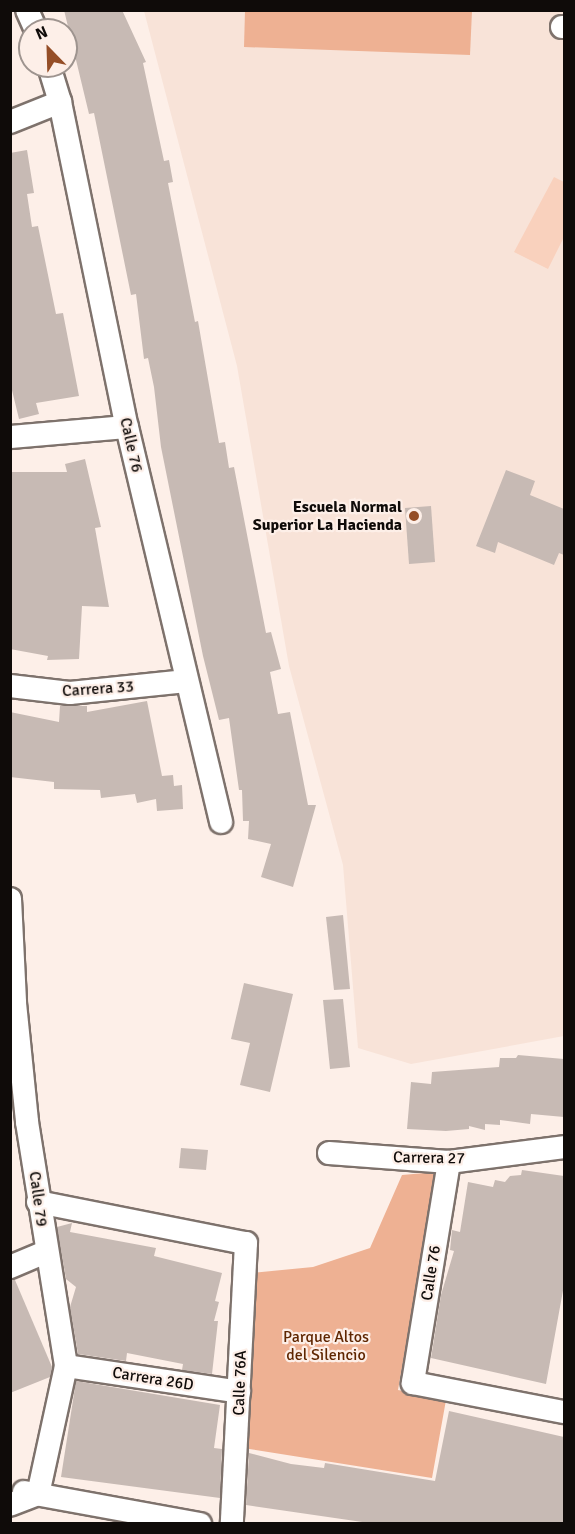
<!DOCTYPE html>
<html>
<head>
<meta charset="utf-8">
<style>
  body { margin:0 }
  #map { position:relative; width:575px; height:1534px; overflow:hidden; background:#fdefe8; font-family:Signika,sans-serif }
  div>[style] { position:absolute }
  [style*='--x'] { left:calc(var(--x)*1px); top:calc(var(--y)*1px); width:calc(var(--w)*1px); rotate:calc(var(--a)*1deg) }
  .built>* { inset:0; background:#f8e3d8 }
  .green>* { inset:0; background:#eeb193 }
  .water>* { inset:0; background:#f9d1bd }
  .building>* { inset:0; background:#c7bab4 }
  .roads { filter:drop-shadow(2px 0 #7e726c) drop-shadow(-2px 0 #7e726c) drop-shadow(0 2px #7e726c) drop-shadow(0 -2px #7e726c) }
  .minor>* { height:22px; margin:-11px; padding:0 11px; transform-origin:11px; border-radius:11px; background:#fff }
  .dots>* { width:16px; height:16px; translate:-50% -50%; box-sizing:border-box; border:3px solid #fdefe8; border-radius:50% }
  span { translate:-50% -50%; white-space:nowrap; text-align:center; line-height:1.15; -webkit-text-stroke:4.5px #fdefe8; paint-order:stroke }
  .street-label { font-size:16px; color:#0f0b09 }
  .poi-label { font-size:16px; color:#0f0b09; font-weight:700 }
  .right { translate:-100% -50%; text-align:right }
  .park-label { font-size:16px; color:#5f2600 }
  .frame { position:absolute; inset:0; border:12px solid #0f0b09; pointer-events:none }
  .north { position:absolute; left:18px; top:18px; width:60px; height:60px; box-sizing:border-box; background:#fdefe8; border:2px solid #9e948f; border-radius:50%; rotate:337deg; font-size:16px; font-weight:700; line-height:24px; text-align:center; color:#0f0b09 }
  .north::after { content:''; display:block; margin:auto; width:21px; height:27px; background:#954e27; clip-path:polygon(50% 0,100% 100%,50% 72%,0 100%) }
</style>
</head>
<body>
<div id="map">
  <div class="built">
    <i style="clip-path:polygon(144px 11px,564px 11px,564px 1036px,411px 1064px,358px 1048px,343px 865px,289px 666px,237px 366px)"></i>
  </div>
  <div class="green">
    <i style="clip-path:polygon(245px 11px,472px 11px,470px 55px,244px 47px)"></i>
    <i style="clip-path:polygon(436px 1172px,398px 1390px,446px 1400px,432px 1478px,243px 1448px,251px 1273px,313px 1267px,370px 1248px,402px 1175px)"></i>
  </div>
  <div class="water">
    <i style="clip-path:polygon(554px 177px,564px 182px,564px 237px,548px 269px,514px 252px)"></i>
  </div>
  <div class="building">
    <i style="clip-path:polygon(64px 10px,122px 10px,146px 62px,143px 63px,164px 161px,169px 160px,173px 182px,168px 183px,195px 322px,198px 321px,219px 443px,225px 442px,229px 468px,234px 467px,266px 633px,271px 632px,281px 669px,270px 672px,278px 714px,290px 712px,308px 805px,316px 805px,293px 887px,261px 877px,271px 844px,248px 839px,249px 821px,243px 821px,242px 790px,239px 790px,229px 718px,219px 720px,203px 656px,161px 447px,154px 387px,148px 358px,144px 359px,136px 294px,131px 295px,94px 113px,89px 114px)"></i>
    <i style="clip-path:polygon(27px 150px,34px 193px,27px 194px,32px 227px,38px 226px,56px 314px,63px 313px,79px 396px,36px 403px,39px 414px,19px 419px,10px 382px,10px 153px)"></i>
    <i style="clip-path:polygon(85px 459px,101px 527px,95px 528px,109px 607px,82px 606px,79px 659px,47px 660px,48px 656px,10px 649px,10px 472px,67px 472px,65px 464px)"></i>
    <i style="clip-path:polygon(506px 470px,535px 481px,530px 495px,564px 509px,564px 555px,559px 553px,554px 565px,498px 542px,495px 553px,476px 546px)"></i>
    <i style="clip-path:polygon(431px 506px,435px 562px,409px 564px,405px 508px)"></i>
    <i style="clip-path:polygon(147px 701px,162px 776px,173px 775px,174px 786px,182px 785px,183px 809px,157px 811px,156px 799px,137px 803px,135px 794px,101px 798px,100px 790px,54px 789px,54px 782px,10px 777px,10px 712px,59px 722px,60px 706px,87px 706px,87px 712px)"></i>
    <i style="clip-path:polygon(343px 915px,350px 989px,334px 990px,326px 917px)"></i>
    <i style="clip-path:polygon(244px 983px,293px 994px,270px 1092px,240px 1085px,250px 1043px,231px 1039px)"></i>
    <i style="clip-path:polygon(343px 999px,350px 1067px,330px 1069px,323px 1000px)"></i>
    <i style="clip-path:polygon(518px 1055px,564px 1059px,564px 1117px,531px 1114px,530px 1124px,500px 1120px,500px 1125px,485px 1124px,485px 1130px,469px 1126px,469px 1129px,446px 1131px,407px 1129px,411px 1082px,431px 1084px,432px 1072px,499px 1067px,500px 1058px,516px 1058px)"></i>
    <i style="clip-path:polygon(181px 1148px,208px 1150px,206px 1170px,179px 1168px)"></i>
    <i style="clip-path:polygon(522px 1170px,564px 1176px,564px 1285px,546px 1384px,431px 1358px,441px 1295px,454px 1251px,450px 1250px,452px 1230px,460px 1232px,468px 1182px,493px 1187px,495px 1180px,505px 1182px,510px 1176px,521px 1175px)"></i>
    <i style="clip-path:polygon(72px 1223px,70px 1232px,156px 1248px,154px 1256px,222px 1273px,215px 1301px,219px 1302px,214px 1321px,218px 1321px,212px 1374px,182px 1370px,183px 1364px,127px 1353px,126px 1361px,78px 1354px,70px 1307px,76px 1287px,66px 1279px,57px 1227px)"></i>
    <i style="clip-path:polygon(10px 1280px,15px 1280px,52px 1367px,50px 1377px,10px 1393px)"></i>
    <i style="clip-path:polygon(76px 1381px,220px 1405px,214px 1448px,222px 1449px,220px 1498px,61px 1477px)"></i>
    <i style="clip-path:polygon(449px 1411px,564px 1437px,564px 1524px,376px 1524px,246px 1505px,249px 1453px,291px 1464px,324px 1468px,325px 1463px,435px 1481px)"></i>
  </div>
  <div class="roads">
    <div class="minor">
      <i style="--x:27;--y:10;--w:22;--a:66"></i>
      <i style="--x:562;--y:27;--w:2;--a:0"></i>
      <i style="--x:49;--y:66;--w:38;--a:73"></i>
      <i style="--x:60;--y:102;--w:332;--a:78.4"></i>
      <i style="--x:127;--y:427;--w:406;--a:76.6"></i>
      <i style="--x:10;--y:122;--w:54;--a:-21.8"></i>
      <i style="--x:10;--y:437;--w:117;--a:-4.9"></i>
      <i style="--x:10;--y:686;--w:60;--a:6.7"></i>
      <i style="--x:70;--y:693;--w:117;--a:-5.9"></i>
      <i style="--x:10;--y:899;--w:104;--a:87.2"></i>
      <i style="--x:15;--y:1003;--w:120;--a:84.2"></i>
      <i style="--x:27;--y:1122;--w:247;--a:80.9"></i>
      <i style="--x:66;--y:1366;--w:131;--a:102.3"></i>
      <i style="--x:38;--y:1494;--w:30;--a:159"></i>
      <i style="--x:329;--y:1153;--w:120;--a:4.3"></i>
      <i style="--x:449;--y:1162;--w:116;--a:-7.4"></i>
      <i style="--x:449;--y:1162;--w:224;--a:99.3"></i>
      <i style="--x:413;--y:1383;--w:154;--a:10.9"></i>
      <i style="--x:38;--y:1202;--w:212;--a:11.2"></i>
      <i style="--x:246;--y:1243;--w:281;--a:92.9"></i>
      <i style="--x:10;--y:1267;--w:39;--a:-23"></i>
      <i style="--x:66;--y:1366;--w:175;--a:8.5"></i>
      <i style="--x:24;--y:1492;--w:179;--a:10.3"></i>
    </div>
  </div>
  <div class="dots">
    <i style="left:414px;top:516px;background:#954e27"></i>
  </div>
  <div class="street-label">
    <span style="left:131px;top:445px;rotate:77deg">Calle 76</span>
    <span style="left:98px;top:689px;rotate:-4deg">Carrera 33</span>
    <span style="left:429px;top:1158px;rotate:1deg">Carrera 27</span>
    <span style="left:38px;top:1199px;rotate:82deg">Calle 79</span>
    <span style="left:431px;top:1273px;rotate:-81deg">Calle 76</span>
    <span style="left:153px;top:1379px;rotate:9deg">Carrera 26D</span>
    <span style="left:240px;top:1383px;rotate:-88deg">Calle 76A</span>
  </div>
  <div class="poi-label">
    <span class="right" style="left:402px;top:516px">Escuela Normal<br>Superior La Hacienda</span>
  </div>
  <div class="park-label">
    <span style="left:326px;top:1346px">Parque Altos<br>del Silencio</span>
  </div>
  <div class="frame"></div>
  <div class="north">N</div>
</div>
</body>
</html>
